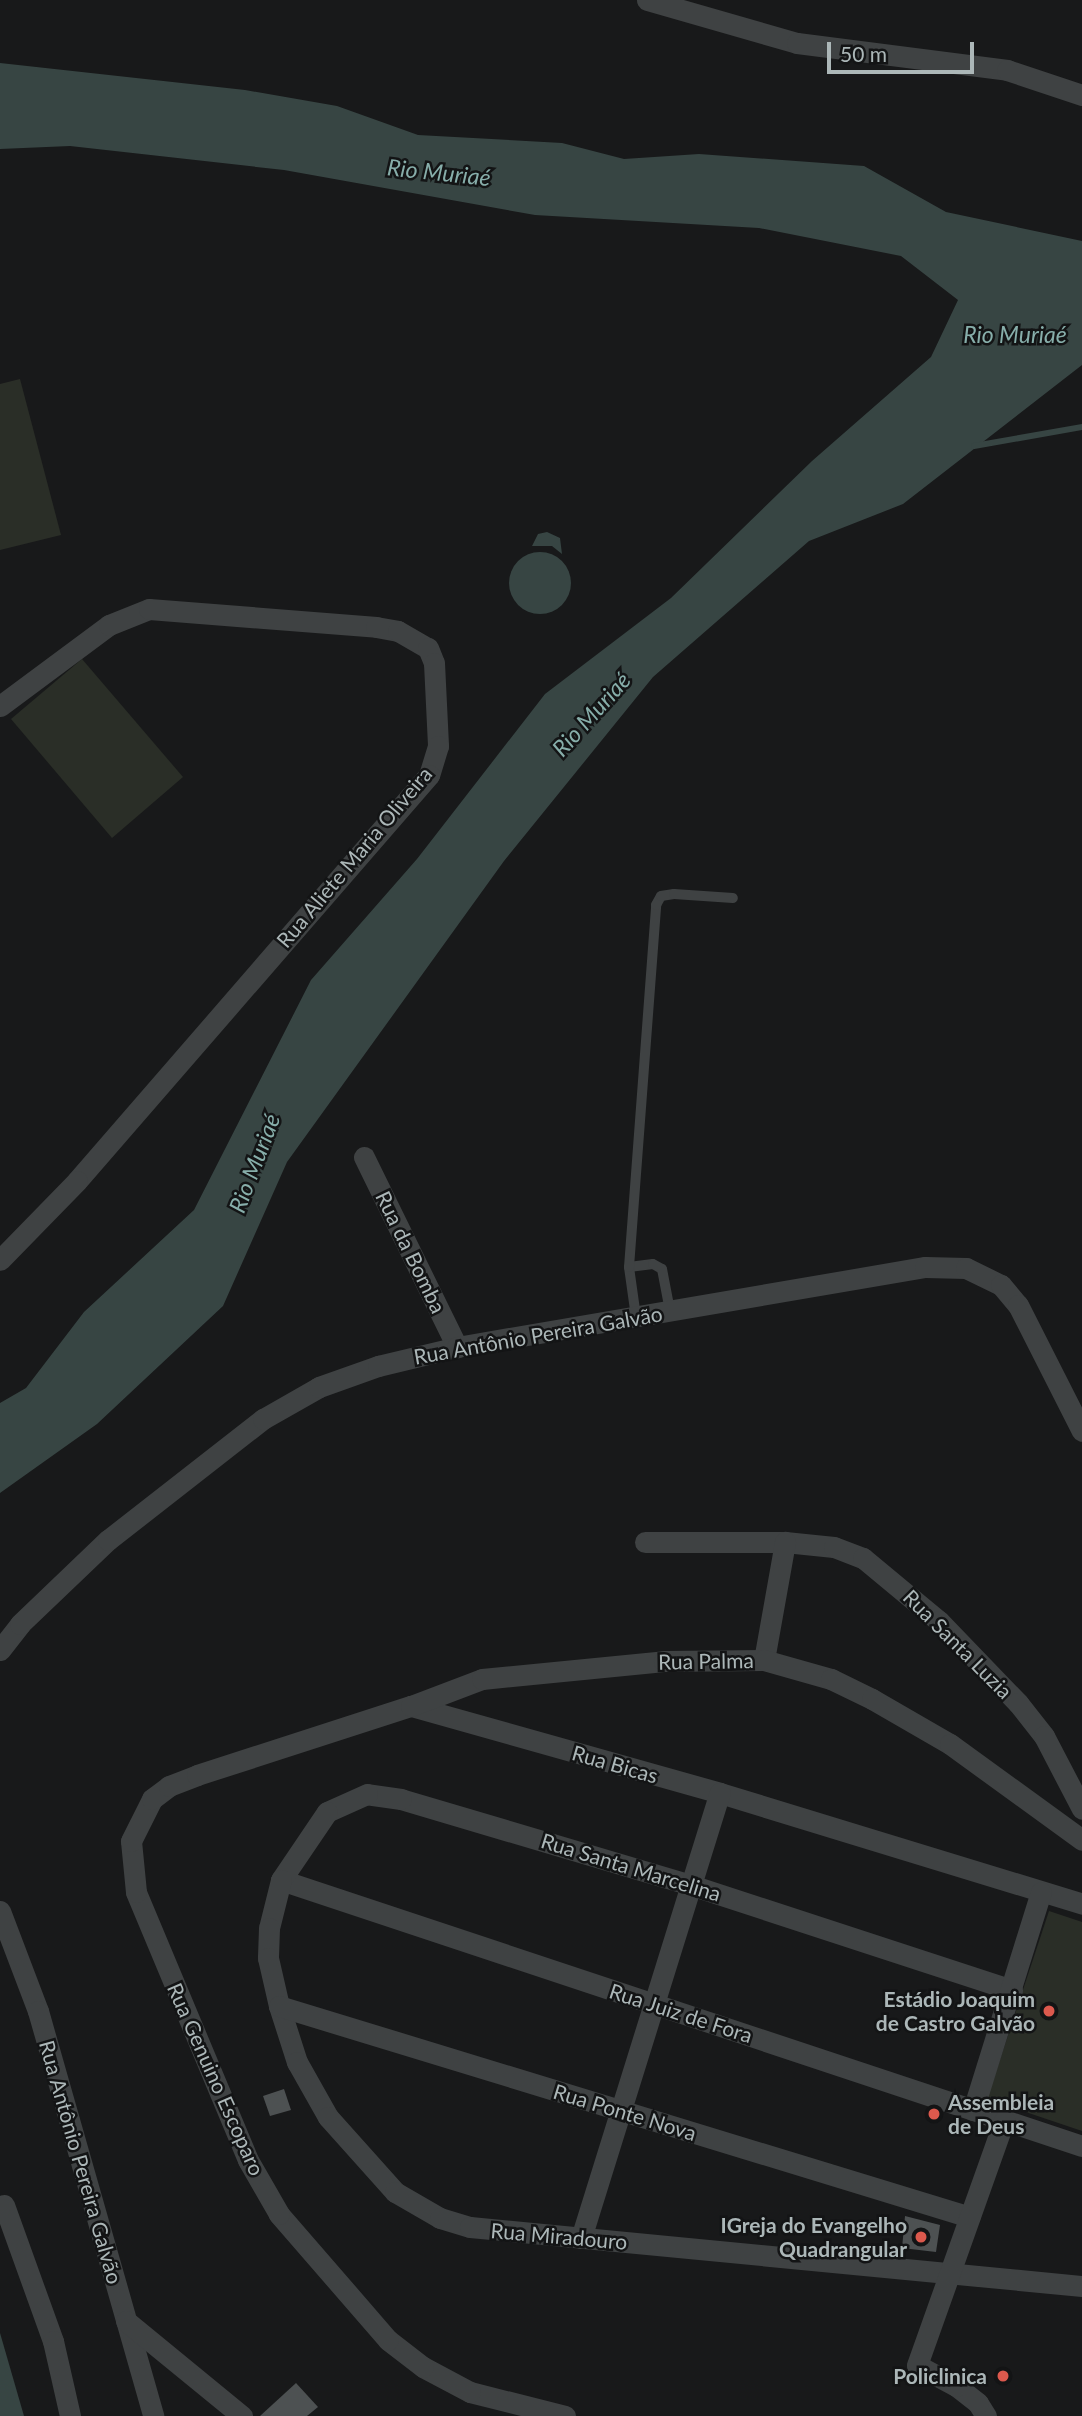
<!DOCTYPE html>
<html>
<head>
<meta charset="utf-8">
<style>
  body { margin:0 }
  #map { position:relative; width:1082px; height:2416px; overflow:hidden; background:#18191a; font-family:Lato,sans-serif }
  div>[style] { position:absolute }
  [style*='--x'] { left:calc(var(--x)*1px); top:calc(var(--y)*1px); width:calc(var(--w)*1px); rotate:calc(var(--a)*1deg) }
  .green>* { inset:0; background:#2a2e27 }
  .water>* { inset:0; background:#374543 }
  .round { border-radius:50% }
  .stream>* { height:6px; margin:-3px; padding:0 3px; transform-origin:3px; border-radius:3px; background:#374543 }
  .building>* { inset:0; background:#4d5152 }
  .lane>* { height:10px; margin:-5px; padding:0 5px; transform-origin:5px; border-radius:5px; background:#3f4243 }
  .street>* { height:21px; margin:-10.5px; padding:0 10.5px; transform-origin:10.5px; border-radius:10.5px; background:#3f4243 }
  .dots>* { width:19px; height:19px; translate:-50% -50%; box-sizing:border-box; border:4px solid #131415; border-radius:50% }
  span { translate:-50% -50%; white-space:nowrap; text-align:center; line-height:1.15; -webkit-text-stroke:5px #131415; paint-order:stroke }
  .street-label { font-size:21px; color:#acb7b8 }
  .poi-label { font-size:21px; color:#acb7b8; font-weight:700 }
  .right { translate:-100% -50%; text-align:right }
  .left { translate:0 -50%; text-align:left }
  .water-label { font-size:23px; color:#87aeaa; font-style:italic }
  .scale { position:absolute; left:827px; top:42px; width:147px; height:32px; box-sizing:border-box; border:4px solid #acb7b8; border-top:0; padding-left:9px; font-size:21px; line-height:24px; white-space:nowrap; color:#acb7b8; -webkit-text-stroke:5px #131415; paint-order:stroke }
</style>
</head>
<body>
<div id="map">
  <div class="green">
    <i style="clip-path:polygon(20px 379px,61px 535px,0 550px,0 384px)"></i>
    <i style="clip-path:polygon(82px 659px,183px 777px,112px 838px,11px 719px)"></i>
    <i style="clip-path:polygon(1049px 1911px,1082px 1922px,1082px 2131px,987px 2099px)"></i>
  </div>
  <div class="water">
    <i style="clip-path:polygon(0 63px,245px 90px,337px 106px,418px 135px,562px 143px,624px 159px,699px 154px,864px 166px,946px 212px,1082px 241px,1082px 365px,903px 504px,809px 541px,653px 677px,504px 861px,287px 1162px,223px 1306px,97px 1424px,0 1493px,0 1403px,26px 1388px,84px 1312px,194px 1210px,311px 980px,417px 859px,545px 694px,671px 598px,812px 461px,931px 357px,958px 300px,901px 256px,759px 228px,535px 215px,284px 170px,70px 146px,0 149px)"></i>
    <i style="clip-path:polygon(547px 532px,560px 538px,562px 554px,552px 546px,532px 546px,538px 534px)"></i>
    <i class="round" style="left:509px;top:552px;width:62px;height:62px"></i>
    <i style="clip-path:polygon(0 2333px,24px 2416px,0 2416px)"></i>
  </div>
  <div class="stream">
    <i style="--x:974;--y:446;--w:110;--a:-10"></i>
  </div>
  <div class="building">
    <i style="clip-path:polygon(284px 2089px,291px 2110px,270px 2116px,263px 2096px)"></i>
    <i style="clip-path:polygon(905px 2216px,940px 2225px,936px 2252px,902px 2248px)"></i>
    <i style="clip-path:polygon(296px 2383px,318px 2407px,307px 2416px,260px 2416px)"></i>
  </div>
  <div class="lane">
    <i style="--x:629;--y:1267;--w:24;--a:-7"></i>
    <i style="--x:653;--y:1264;--w:10;--a:29"></i>
    <i style="--x:662;--y:1269;--w:43;--a:79.2"></i>
    <i style="--x:636;--y:1317;--w:50;--a:-98"></i>
    <i style="--x:629;--y:1267;--w:363;--a:-85.7"></i>
    <i style="--x:656;--y:905;--w:10;--a:-61"></i>
    <i style="--x:661;--y:896;--w:13;--a:-9"></i>
    <i style="--x:674;--y:894;--w:59;--a:3.9"></i>
  </div>
  <div class="street">
    <i style="--x:647;--y:0;--w:156;--a:16"></i>
    <i style="--x:797;--y:43;--w:212;--a:7.3"></i>
    <i style="--x:1007;--y:70;--w:79;--a:18.4"></i>
    <i style="--x:0;--y:706;--w:136;--a:-36.6"></i>
    <i style="--x:109;--y:625;--w:43;--a:-21.8"></i>
    <i style="--x:149;--y:609;--w:228;--a:4.5"></i>
    <i style="--x:376;--y:627;--w:22;--a:10"></i>
    <i style="--x:398;--y:631;--w:34;--a:30"></i>
    <i style="--x:428;--y:648;--w:16;--a:68"></i>
    <i style="--x:434;--y:663;--w:83;--a:87.2"></i>
    <i style="--x:438;--y:746;--w:30;--a:107"></i>
    <i style="--x:429;--y:775;--w:537;--a:130.93"></i>
    <i style="--x:77;--y:1181;--w:110;--a:134.3"></i>
    <i style="--x:364;--y:1157;--w:212;--a:63.9"></i>
    <i style="--x:645;--y:1542;--w:140;--a:0"></i>
    <i style="--x:785;--y:1542;--w:49;--a:5.8"></i>
    <i style="--x:834;--y:1547;--w:31;--a:21"></i>
    <i style="--x:863;--y:1558;--w:99;--a:39.7"></i>
    <i style="--x:939;--y:1621;--w:114;--a:46.1"></i>
    <i style="--x:1018;--y:1703;--w:42;--a:51.8"></i>
    <i style="--x:1044;--y:1736;--w:82;--a:62.5"></i>
    <i style="--x:0;--y:1650;--w:33;--a:-52"></i>
    <i style="--x:20;--y:1624;--w:122;--a:-43.7"></i>
    <i style="--x:108;--y:1540;--w:197;--a:-38"></i>
    <i style="--x:263;--y:1419;--w:64;--a:-29.7"></i>
    <i style="--x:319;--y:1387;--w:63;--a:-19.6"></i>
    <i style="--x:378;--y:1366;--w:81;--a:-13.5"></i>
    <i style="--x:457;--y:1347;--w:475;--a:-9.7"></i>
    <i style="--x:925;--y:1267;--w:41;--a:1.4"></i>
    <i style="--x:966;--y:1268;--w:39;--a:26"></i>
    <i style="--x:1001;--y:1285;--w:26;--a:50"></i>
    <i style="--x:1018;--y:1305;--w:141;--a:63.1"></i>
    <i style="--x:764;--y:1660;--w:120;--a:-79.9"></i>
    <i style="--x:411;--y:1706;--w:321;--a:15.7"></i>
    <i style="--x:720;--y:1793;--w:379;--a:17"></i>
    <i style="--x:281;--y:1880;--w:844;--a:18.37"></i>
    <i style="--x:0;--y:1911;--w:107;--a:69.2"></i>
    <i style="--x:38;--y:2011;--w:421;--a:74.1"></i>
    <i style="--x:1012;--y:1990;--w:338;--a:-161.9"></i>
    <i style="--x:691;--y:1885;--w:302;--a:-163.5"></i>
    <i style="--x:401;--y:1799;--w:34;--a:-172"></i>
    <i style="--x:367;--y:1794;--w:44;--a:155.8"></i>
    <i style="--x:327;--y:1812;--w:82;--a:124.1"></i>
    <i style="--x:281;--y:1880;--w:49;--a:104"></i>
    <i style="--x:269;--y:1928;--w:30;--a:92"></i>
    <i style="--x:268;--y:1958;--w:49;--a:77.1"></i>
    <i style="--x:279;--y:2006;--w:59;--a:72.2"></i>
    <i style="--x:297;--y:2062;--w:63;--a:60.6"></i>
    <i style="--x:328;--y:2117;--w:101;--a:48.2"></i>
    <i style="--x:395;--y:2192;--w:52;--a:30"></i>
    <i style="--x:440;--y:2218;--w:31;--a:17"></i>
    <i style="--x:470;--y:2227;--w:615;--a:5.51"></i>
    <i style="--x:279;--y:2006;--w:722;--a:16.98"></i>
    <i style="--x:973;--y:2110;--w:228;--a:-72.7"></i>
    <i style="--x:4;--y:2205;--w:145;--a:70.2"></i>
    <i style="--x:53;--y:2341;--w:77;--a:77.2"></i>
    <i style="--x:581;--y:2238;--w:466;--a:-72.7"></i>
    <i style="--x:126;--y:2321;--w:150;--a:39.3"></i>
    <i style="--x:565;--y:2416;--w:98;--a:-165.8"></i>
    <i style="--x:470;--y:2392;--w:53;--a:-152"></i>
    <i style="--x:423;--y:2367;--w:44;--a:-142.4"></i>
    <i style="--x:388;--y:2340;--w:167;--a:-130.9"></i>
    <i style="--x:279;--y:2214;--w:62;--a:-119.9"></i>
    <i style="--x:248;--y:2160;--w:290;--a:-112.7"></i>
    <i style="--x:136;--y:1892;--w:51;--a:-95.6"></i>
    <i style="--x:131;--y:1841;--w:47;--a:-63.4"></i>
    <i style="--x:152;--y:1799;--w:21;--a:-37"></i>
    <i style="--x:169;--y:1786;--w:30;--a:-21"></i>
    <i style="--x:197;--y:1775;--w:225;--a:-17.9"></i>
    <i style="--x:411;--y:1706;--w:76;--a:-20.8"></i>
    <i style="--x:482;--y:1679;--w:183;--a:-5.6"></i>
    <i style="--x:664;--y:1661;--w:100;--a:-0.6"></i>
    <i style="--x:764;--y:1660;--w:70;--a:15.8"></i>
    <i style="--x:831;--y:1679;--w:46;--a:26"></i>
    <i style="--x:872;--y:1699;--w:90;--a:30"></i>
    <i style="--x:950;--y:1744;--w:163;--a:36"></i>
    <i style="--x:986;--y:2416;--w:15;--a:-122"></i>
    <i style="--x:978;--y:2403;--w:28;--a:-142"></i>
    <i style="--x:956;--y:2386;--w:44;--a:-151.7"></i>
    <i style="--x:917;--y:2365;--w:260;--a:-70.4"></i>
  </div>
  <div class="dots">
    <i style="left:1049px;top:2011px;background:#dc594d"></i>
    <i style="left:934px;top:2114px;background:#dc594d"></i>
    <i style="left:921px;top:2237px;background:#dc594d"></i>
    <i style="left:1003px;top:2376px;background:#dc594d"></i>
  </div>
  <div class="street-label">
    <span style="left:354px;top:857px;rotate:-50deg">Rua Aliete Maria Oliveira</span>
    <span style="left:411px;top:1252px;rotate:64deg">Rua da Bomba</span>
    <span style="left:538px;top:1335px;rotate:-10deg">Rua Antônio Pereira Galvão</span>
    <span style="left:958px;top:1644px;rotate:45deg">Rua Santa Luzia</span>
    <span style="left:706px;top:1661px;rotate:-1deg">Rua Palma</span>
    <span style="left:615px;top:1764px;rotate:16deg">Rua Bicas</span>
    <span style="left:631px;top:1867px;rotate:17deg">Rua Santa Marcelina</span>
    <span style="left:681px;top:2013px;rotate:18deg">Rua Juiz de Fora</span>
    <span style="left:216px;top:2079px;rotate:66deg">Rua Genuino Escoparo</span>
    <span style="left:625px;top:2112px;rotate:17deg">Rua Ponte Nova</span>
    <span style="left:81px;top:2162px;rotate:74deg">Rua Antônio Pereira Galvão</span>
    <span style="left:559px;top:2236px;rotate:5deg">Rua Miradouro</span>
  </div>
  <div class="poi-label">
    <span class="right" style="left:1035px;top:2011px">Estádio Joaquim<br>de Castro Galvão</span>
    <span class="left" style="left:948px;top:2114px">Assembleia<br>de Deus</span>
    <span class="right" style="left:907px;top:2237px">IGreja do Evangelho<br>Quadrangular</span>
    <span class="right" style="left:987px;top:2376px">Policlinica</span>
  </div>
  <div class="water-label">
    <span style="left:439px;top:172px;rotate:6deg">Rio Muriaé</span>
    <span style="left:1015px;top:334px">Rio Muriaé</span>
    <span style="left:591px;top:714px;rotate:-48deg">Rio Muriaé</span>
    <span style="left:254px;top:1163px;rotate:-69deg">Rio Muriaé</span>
  </div>
  <div class="scale">50 m</div>
</div>
</body>
</html>
